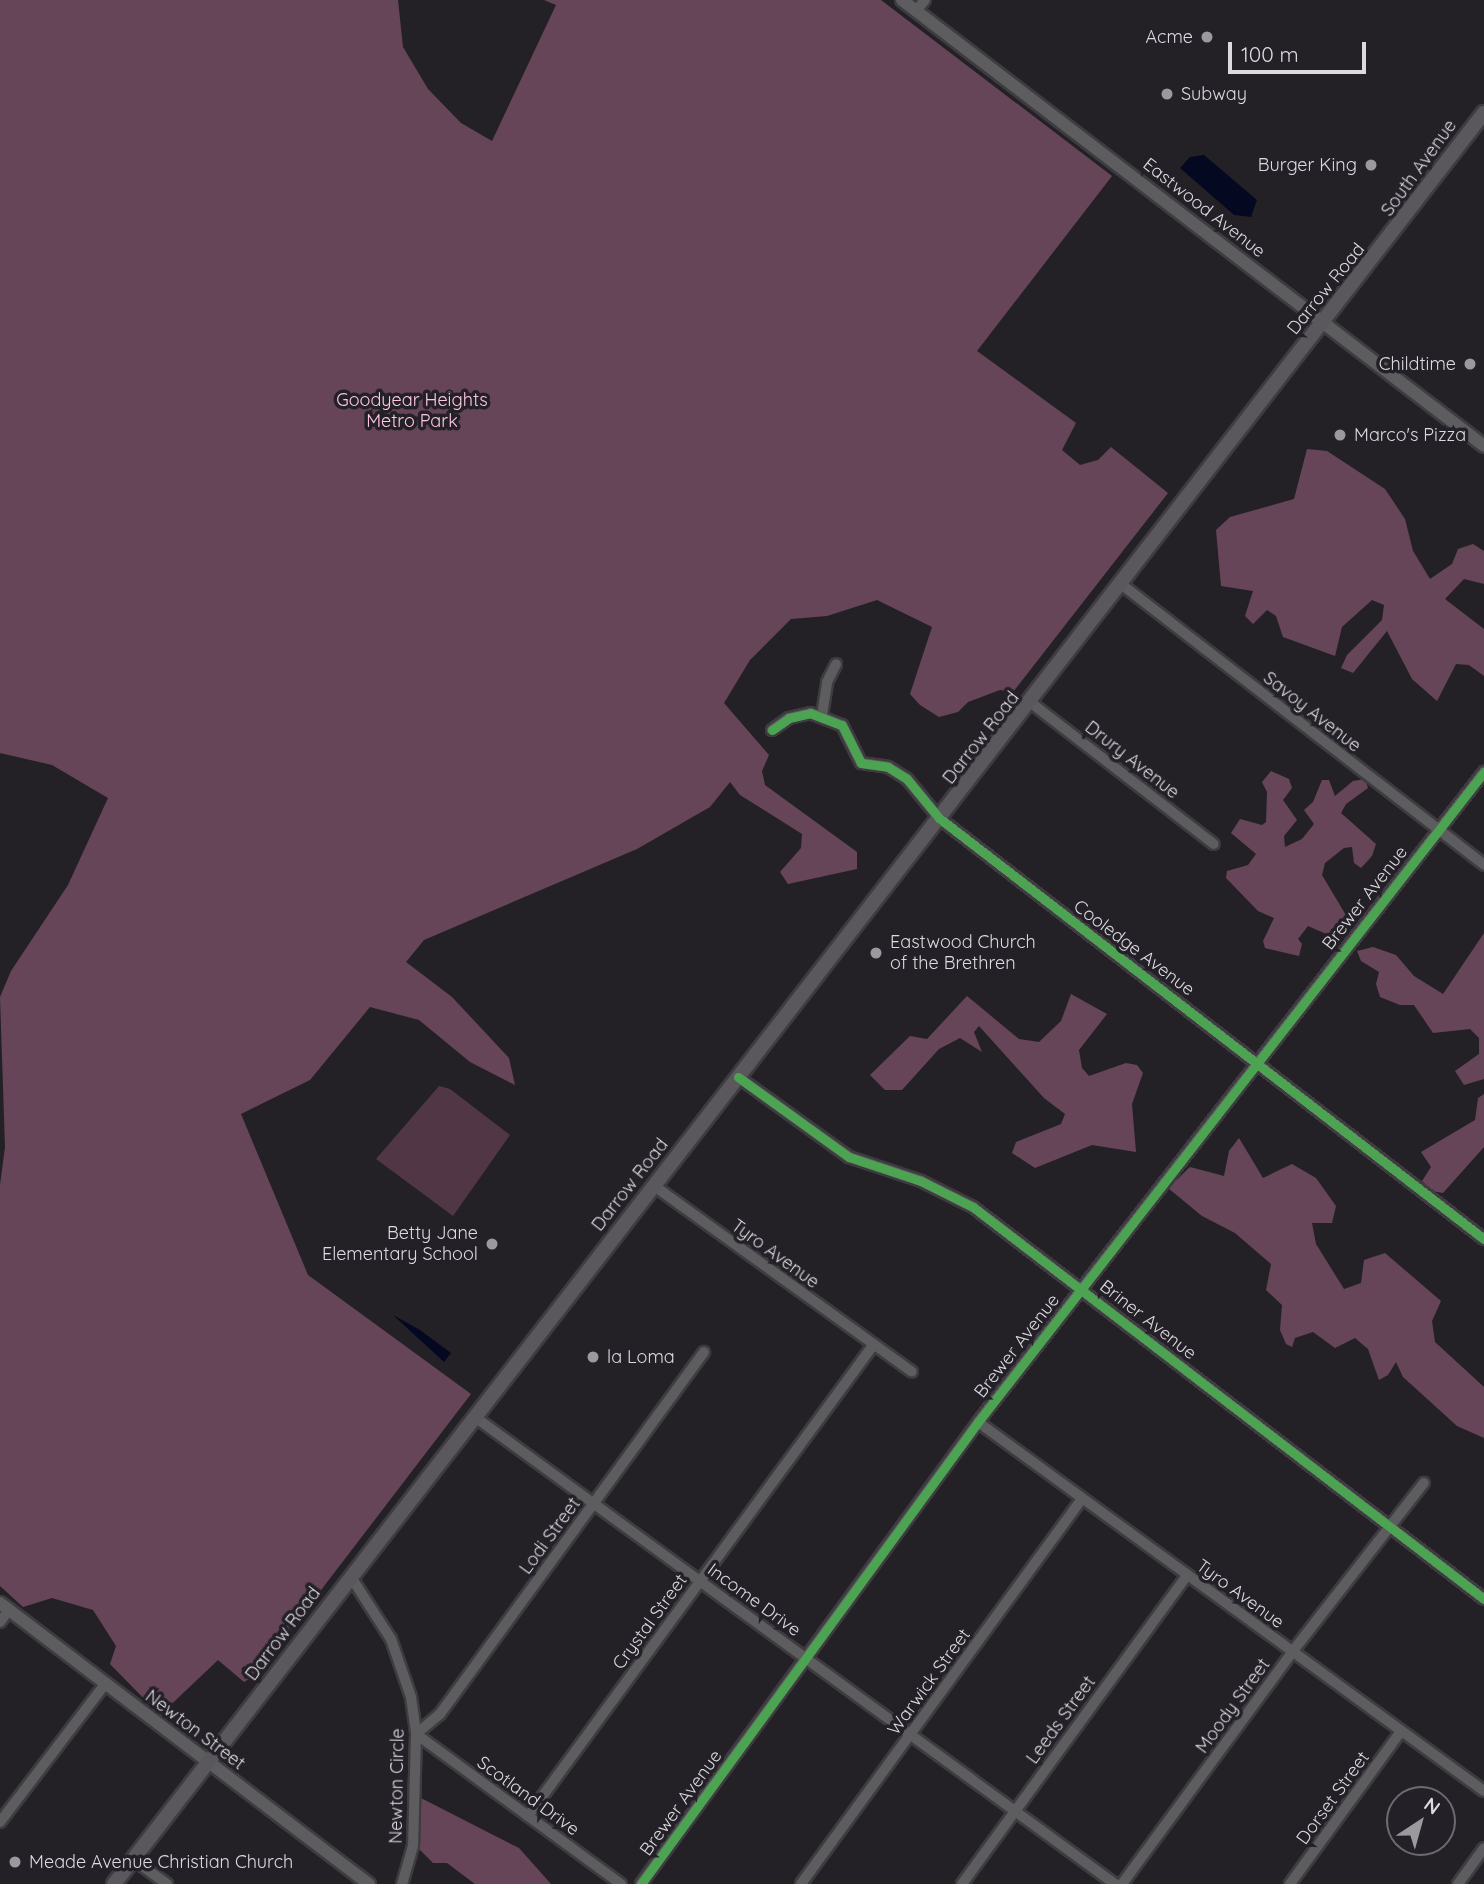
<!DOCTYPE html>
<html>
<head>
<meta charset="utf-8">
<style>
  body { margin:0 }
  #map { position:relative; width:1484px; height:1884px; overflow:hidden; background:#242126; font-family:Quicksand,sans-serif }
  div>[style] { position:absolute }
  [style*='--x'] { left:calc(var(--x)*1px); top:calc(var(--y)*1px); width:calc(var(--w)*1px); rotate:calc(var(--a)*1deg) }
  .green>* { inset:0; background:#513746 }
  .forest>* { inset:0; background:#674559 }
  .water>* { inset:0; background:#050821 }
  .roads { filter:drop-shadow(2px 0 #3e3c41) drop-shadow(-2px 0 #3e3c41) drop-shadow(0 2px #3e3c41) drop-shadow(0 -2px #3e3c41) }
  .minor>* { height:10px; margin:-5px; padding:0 5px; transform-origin:5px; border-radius:5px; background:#5d5c5f }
  .tertiary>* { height:12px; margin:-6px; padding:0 6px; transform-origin:6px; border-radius:6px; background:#5d5c5f }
  .primary>* { height:14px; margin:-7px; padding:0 7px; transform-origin:7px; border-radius:7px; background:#5a575d }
  .cycleway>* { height:9px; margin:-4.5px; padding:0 4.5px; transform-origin:4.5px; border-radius:4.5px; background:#4ca352 }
  .dots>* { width:19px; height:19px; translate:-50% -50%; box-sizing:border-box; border:4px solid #242027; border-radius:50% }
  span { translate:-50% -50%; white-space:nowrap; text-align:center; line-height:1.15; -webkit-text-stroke:7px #242027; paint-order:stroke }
  .poi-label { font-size:18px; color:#dcdadf }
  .right { translate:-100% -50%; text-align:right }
  .left { translate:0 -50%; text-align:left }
  .street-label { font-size:18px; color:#dcdadf }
  .park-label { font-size:18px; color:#fcc6e4 }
  .north { position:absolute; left:1386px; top:1786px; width:70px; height:70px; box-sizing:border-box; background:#242027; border:2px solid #6e6a71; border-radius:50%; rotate:36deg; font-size:19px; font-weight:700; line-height:28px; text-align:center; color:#dcdadf }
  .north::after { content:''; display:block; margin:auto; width:24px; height:32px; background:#9c999e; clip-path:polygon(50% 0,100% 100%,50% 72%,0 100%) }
  .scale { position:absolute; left:1228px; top:42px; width:138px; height:32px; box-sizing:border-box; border:4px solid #dcdadf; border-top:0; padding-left:9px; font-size:21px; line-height:24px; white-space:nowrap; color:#dcdadf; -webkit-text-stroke:5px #242027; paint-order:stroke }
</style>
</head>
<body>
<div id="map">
  <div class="green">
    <i style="clip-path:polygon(439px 1086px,450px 1089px,510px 1135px,453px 1216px,376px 1159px)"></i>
  </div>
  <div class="forest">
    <i style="clip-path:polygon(0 0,398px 0,403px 47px,428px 89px,461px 123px,492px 141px,556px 5px,544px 0,881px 0,1112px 176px,977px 351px,1076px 423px,1062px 450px,1080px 465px,1098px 460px,1111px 447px,1168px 493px,1013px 692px,1000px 690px,968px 702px,958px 712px,939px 717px,920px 705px,910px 694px,932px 627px,877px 600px,827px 616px,791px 619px,750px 660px,724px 703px,769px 755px,762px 771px,765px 785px,857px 852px,857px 869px,788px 884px,780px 872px,801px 848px,802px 834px,740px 795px,730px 782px,710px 807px,637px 849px,424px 940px,406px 962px,452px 997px,509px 1058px,515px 1085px,470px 1062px,419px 1020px,370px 1007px,310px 1080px,241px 1114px,308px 1275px,471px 1394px,256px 1675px,244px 1682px,218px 1660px,160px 1715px,110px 1664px,116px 1646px,93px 1610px,52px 1598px,23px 1607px,0 1586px,0 1185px,5px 1147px,0 997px,11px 971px,68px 885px,108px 798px,52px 765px,0 753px)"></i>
    <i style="clip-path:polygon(1307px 449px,1327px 451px,1385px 489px,1405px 519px,1413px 551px,1430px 579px,1452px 564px,1458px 549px,1473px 544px,1484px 551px,1484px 584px,1464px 579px,1445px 599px,1484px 629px,1484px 676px,1469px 665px,1456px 664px,1437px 701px,1412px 679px,1387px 631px,1353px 673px,1341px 668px,1347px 655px,1382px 620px,1384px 605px,1372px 600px,1342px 627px,1335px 656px,1283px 637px,1276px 616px,1267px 610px,1253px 624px,1245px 616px,1253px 591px,1221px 586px,1216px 530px,1230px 517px,1294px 499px)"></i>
    <i style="clip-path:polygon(1271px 771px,1289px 779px,1292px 788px,1283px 800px,1297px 820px,1284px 836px,1285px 847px,1302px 839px,1314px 824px,1304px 810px,1313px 802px,1322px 780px,1329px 780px,1335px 796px,1353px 781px,1365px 779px,1368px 788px,1346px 804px,1341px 813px,1376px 844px,1372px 856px,1361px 868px,1354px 863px,1352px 847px,1344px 848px,1325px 863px,1322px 875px,1347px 917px,1350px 931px,1340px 940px,1308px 926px,1298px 939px,1302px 944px,1299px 956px,1265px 948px,1263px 941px,1274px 918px,1258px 911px,1226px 878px,1227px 871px,1248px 865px,1256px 854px,1231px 833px,1240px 819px,1262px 825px,1266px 822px,1267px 792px,1262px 782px)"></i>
    <i style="clip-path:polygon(1484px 933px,1484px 1079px,1464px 1085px,1455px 1071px,1479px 1054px,1479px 1038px,1470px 1029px,1433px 1033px,1414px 1005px,1400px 1005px,1380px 997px,1376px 984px,1379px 972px,1361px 961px,1357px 951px,1373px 947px,1396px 955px,1414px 976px,1443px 994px)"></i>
    <i style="clip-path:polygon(1071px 994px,1107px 1014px,1079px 1050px,1082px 1068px,1089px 1076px,1126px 1063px,1137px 1065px,1143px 1073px,1132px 1104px,1136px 1152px,1092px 1145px,1035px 1168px,1012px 1153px,1016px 1142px,1061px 1124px,1065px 1114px,1044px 1098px,979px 1026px,974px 1032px,982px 1052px,960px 1038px,939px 1049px,902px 1090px,885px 1090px,870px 1075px,910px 1036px,927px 1039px,967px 996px,1019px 1039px,1039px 1042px,1061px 1021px)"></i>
    <i style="clip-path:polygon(1484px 1094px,1484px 1147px,1443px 1193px,1432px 1191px,1422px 1181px,1431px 1167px,1421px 1152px,1475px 1120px,1478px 1098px)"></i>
    <i style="clip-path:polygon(1239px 1138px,1263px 1178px,1292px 1164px,1316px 1178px,1336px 1206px,1332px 1223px,1312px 1223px,1316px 1244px,1344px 1289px,1361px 1283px,1364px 1260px,1385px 1253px,1441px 1301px,1432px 1321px,1435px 1342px,1484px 1387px,1484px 1438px,1457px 1426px,1403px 1377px,1396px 1362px,1388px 1375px,1379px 1380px,1368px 1349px,1355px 1338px,1335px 1348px,1313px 1332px,1295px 1338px,1292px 1347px,1286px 1344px,1280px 1330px,1282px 1305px,1266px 1290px,1271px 1264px,1235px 1233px,1202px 1216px,1168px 1188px,1190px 1167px,1224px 1176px,1229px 1151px)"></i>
    <i style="clip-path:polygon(417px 1796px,519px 1848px,551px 1884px,475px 1884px,447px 1863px,433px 1863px,417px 1847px)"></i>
  </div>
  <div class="water">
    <i style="clip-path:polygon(1204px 155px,1257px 200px,1251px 217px,1234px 215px,1180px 168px,1190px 157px)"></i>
    <i style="clip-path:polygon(393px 1315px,420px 1330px,451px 1353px,444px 1362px)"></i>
  </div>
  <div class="roads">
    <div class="minor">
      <i style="--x:916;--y:11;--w:14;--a:-51"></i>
      <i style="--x:1121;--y:584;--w:459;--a:37.7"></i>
      <i style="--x:1030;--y:702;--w:232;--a:37.7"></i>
      <i style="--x:822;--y:715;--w:33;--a:-81"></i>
      <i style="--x:827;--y:682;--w:20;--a:-63"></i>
      <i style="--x:772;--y:730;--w:21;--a:-35"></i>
      <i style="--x:789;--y:718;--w:22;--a:-13"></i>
      <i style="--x:810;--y:713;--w:34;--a:21"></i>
      <i style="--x:842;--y:725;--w:42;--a:63.4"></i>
      <i style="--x:861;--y:763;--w:27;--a:8"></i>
      <i style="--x:888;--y:767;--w:22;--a:32"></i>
      <i style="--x:907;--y:779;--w:50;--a:50.6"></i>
      <i style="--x:939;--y:818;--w:689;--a:37.69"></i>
      <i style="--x:738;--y:1077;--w:137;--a:35.8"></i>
      <i style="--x:849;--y:1157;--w:76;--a:18.4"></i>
      <i style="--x:921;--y:1181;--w:58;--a:26.6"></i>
      <i style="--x:973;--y:1207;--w:644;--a:37.49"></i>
      <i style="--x:653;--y:1185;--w:319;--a:35.8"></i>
      <i style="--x:475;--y:1417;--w:792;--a:36.12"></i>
      <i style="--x:978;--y:1422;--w:626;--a:36.1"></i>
      <i style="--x:351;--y:1577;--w:74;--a:57.2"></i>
      <i style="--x:391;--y:1639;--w:61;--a:71"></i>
      <i style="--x:411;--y:1697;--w:37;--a:82"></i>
      <i style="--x:416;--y:1734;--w:112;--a:91.5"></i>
      <i style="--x:413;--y:1846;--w:40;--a:106"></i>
      <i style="--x:0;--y:1622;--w:15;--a:-53"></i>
      <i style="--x:528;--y:1816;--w:585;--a:-53.76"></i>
      <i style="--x:0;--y:1822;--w:175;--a:-52.7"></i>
      <i style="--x:134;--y:1860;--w:41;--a:36"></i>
      <i style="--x:621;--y:1884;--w:254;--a:-143.8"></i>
      <i style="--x:416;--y:1734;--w:31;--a:-40"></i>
      <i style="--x:440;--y:1714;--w:448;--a:-53.9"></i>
      <i style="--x:641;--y:1884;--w:572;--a:-53.89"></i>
      <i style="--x:978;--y:1422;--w:824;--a:-52.1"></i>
      <i style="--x:801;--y:1884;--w:477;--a:-53.9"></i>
      <i style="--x:962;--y:1884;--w:382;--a:-53.9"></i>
      <i style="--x:1122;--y:1884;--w:289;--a:-53.7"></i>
      <i style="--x:1293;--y:1651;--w:213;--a:-52.1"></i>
      <i style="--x:1290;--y:1884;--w:189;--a:-54"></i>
      <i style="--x:1458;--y:1884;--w:44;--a:-54.2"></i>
    </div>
    <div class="tertiary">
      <i style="--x:902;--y:0;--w:733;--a:37.46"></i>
      <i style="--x:0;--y:1603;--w:464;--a:37.3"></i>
    </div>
    <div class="primary">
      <i style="--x:114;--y:1884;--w:2239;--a:-52.28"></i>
    </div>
  </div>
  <div class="cycleway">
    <i style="--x:772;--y:730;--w:21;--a:-35"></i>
    <i style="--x:789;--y:718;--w:22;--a:-13"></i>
    <i style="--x:810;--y:713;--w:34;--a:21"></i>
    <i style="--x:842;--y:725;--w:42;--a:63.4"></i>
    <i style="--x:861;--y:763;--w:27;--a:8"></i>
    <i style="--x:888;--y:767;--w:22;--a:32"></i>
    <i style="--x:907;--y:779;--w:50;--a:50.6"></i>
    <i style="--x:939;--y:818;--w:689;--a:37.69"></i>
    <i style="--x:738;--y:1077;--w:137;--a:35.8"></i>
    <i style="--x:849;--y:1157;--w:76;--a:18.4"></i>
    <i style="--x:921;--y:1181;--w:58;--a:26.6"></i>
    <i style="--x:973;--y:1207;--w:644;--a:37.49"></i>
    <i style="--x:641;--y:1884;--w:572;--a:-53.89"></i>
    <i style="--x:978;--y:1422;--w:824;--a:-52.1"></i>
  </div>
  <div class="dots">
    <i style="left:1207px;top:37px;background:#9c999e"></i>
    <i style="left:1167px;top:94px;background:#9c999e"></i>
    <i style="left:1371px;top:165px;background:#9c999e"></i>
    <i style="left:1470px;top:364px;background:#9c999e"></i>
    <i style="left:1340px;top:435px;background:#9c999e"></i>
    <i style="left:876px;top:953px;background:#9c999e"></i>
    <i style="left:492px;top:1244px;background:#9c999e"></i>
    <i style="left:593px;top:1357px;background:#9c999e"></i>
    <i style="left:15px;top:1862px;background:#9c999e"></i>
  </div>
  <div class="poi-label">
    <span class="right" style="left:1193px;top:37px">Acme</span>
    <span class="left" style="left:1181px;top:94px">Subway</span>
    <span class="right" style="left:1357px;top:165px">Burger King</span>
    <span class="right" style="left:1456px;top:364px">Childtime</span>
    <span class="left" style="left:1354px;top:435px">Marco's Pizza</span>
    <span class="left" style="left:890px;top:953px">Eastwood Church<br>of the Brethren</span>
    <span class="right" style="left:478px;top:1244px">Betty Jane<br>Elementary School</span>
    <span class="left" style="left:607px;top:1357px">la Loma</span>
    <span class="left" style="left:29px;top:1862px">Meade Avenue Christian Church</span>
  </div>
  <div class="street-label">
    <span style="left:1419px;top:168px;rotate:-54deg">South Avenue</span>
    <span style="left:1204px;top:208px;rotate:38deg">Eastwood Avenue</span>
    <span style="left:1326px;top:289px;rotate:-51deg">Darrow Road</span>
    <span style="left:1312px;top:712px;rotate:38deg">Savoy Avenue</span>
    <span style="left:981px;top:738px;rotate:-52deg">Darrow Road</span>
    <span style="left:1132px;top:760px;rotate:38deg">Drury Avenue</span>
    <span style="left:1365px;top:898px;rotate:-52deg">Brewer Avenue</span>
    <span style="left:1134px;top:948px;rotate:37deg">Cooledge Avenue</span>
    <span style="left:630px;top:1185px;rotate:-52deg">Darrow Road</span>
    <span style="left:775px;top:1254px;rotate:36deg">Tyro Avenue</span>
    <span style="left:1148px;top:1320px;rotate:38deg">Briner Avenue</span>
    <span style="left:1017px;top:1346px;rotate:-52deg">Brewer Avenue</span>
    <span style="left:550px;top:1536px;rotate:-54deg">Lodi Street</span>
    <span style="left:1240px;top:1594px;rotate:36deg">Tyro Avenue</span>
    <span style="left:754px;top:1600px;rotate:36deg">Income Drive</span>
    <span style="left:650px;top:1622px;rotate:-54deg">Crystal Street</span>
    <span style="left:283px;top:1634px;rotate:-53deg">Darrow Road</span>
    <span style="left:929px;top:1682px;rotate:-54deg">Warwick Street</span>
    <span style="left:1233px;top:1706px;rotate:-54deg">Moody Street</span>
    <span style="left:1061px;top:1720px;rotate:-54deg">Leeds Street</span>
    <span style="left:195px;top:1730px;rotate:37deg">Newton Street</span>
    <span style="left:397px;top:1786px;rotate:-89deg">Newton Circle</span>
    <span style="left:528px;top:1796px;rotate:36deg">Scotland Drive</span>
    <span style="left:1333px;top:1798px;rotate:-54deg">Dorset Street</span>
    <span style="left:681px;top:1803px;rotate:-54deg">Brewer Avenue</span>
  </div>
  <div class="park-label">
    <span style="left:412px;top:411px">Goodyear Heights<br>Metro Park</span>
  </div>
  <div class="north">N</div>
  <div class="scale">100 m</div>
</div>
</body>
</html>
